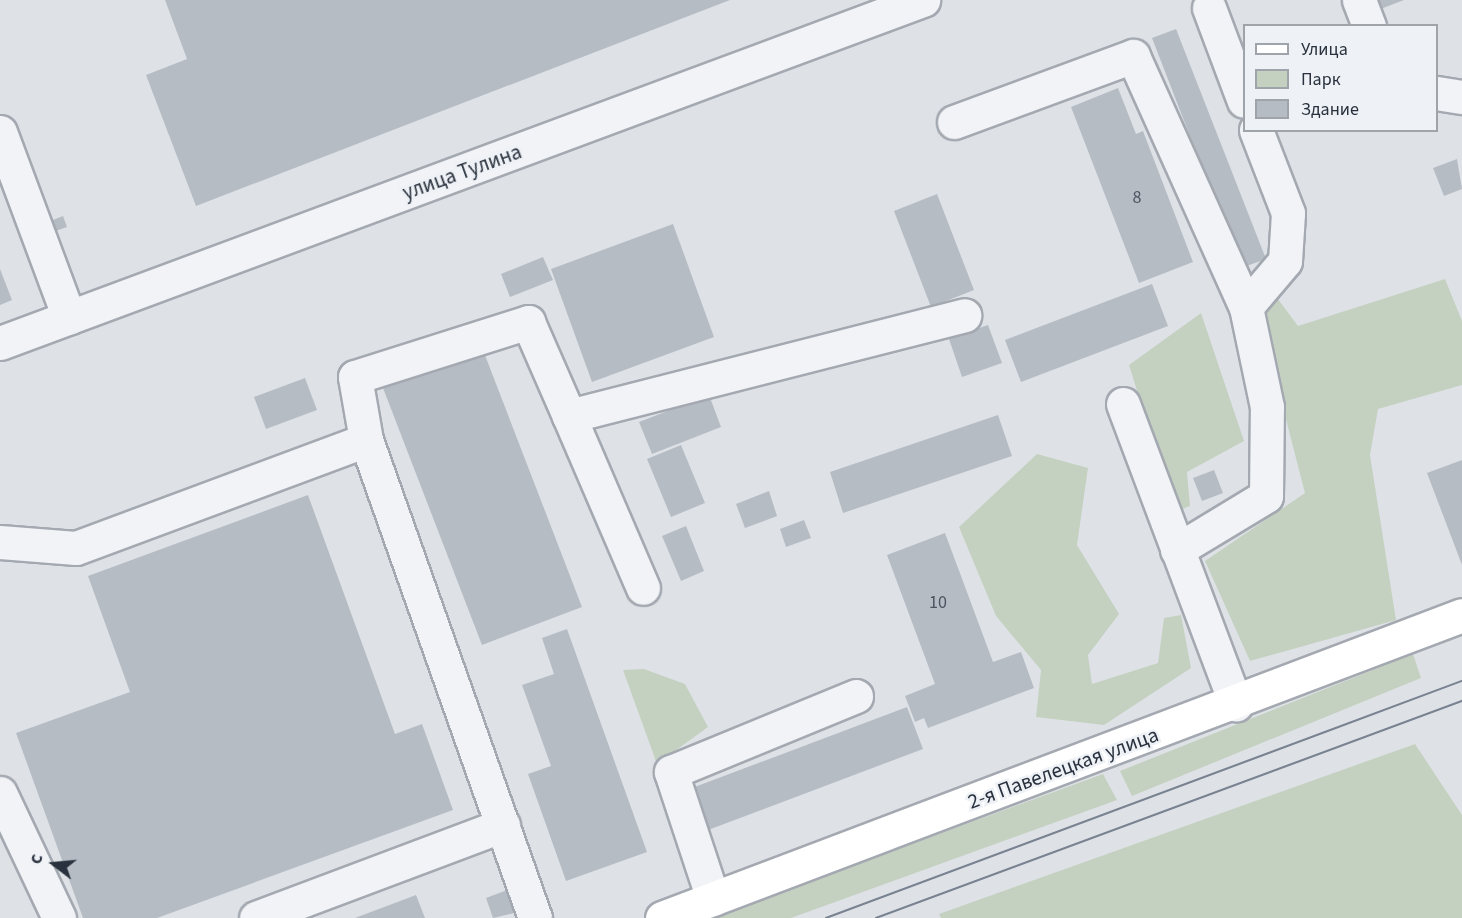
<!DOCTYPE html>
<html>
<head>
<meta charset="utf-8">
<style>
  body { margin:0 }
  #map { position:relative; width:1462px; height:918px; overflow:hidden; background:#dee2e7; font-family:"Source Sans 3",sans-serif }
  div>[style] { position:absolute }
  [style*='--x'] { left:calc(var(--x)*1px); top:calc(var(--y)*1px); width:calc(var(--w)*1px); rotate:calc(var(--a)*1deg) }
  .green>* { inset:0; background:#c5d1c0 }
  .building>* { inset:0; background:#b6bcc4 }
  .roads { filter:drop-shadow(2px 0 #a4a9b1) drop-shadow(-2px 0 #a4a9b1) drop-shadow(0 2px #a4a9b1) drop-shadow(0 -2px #a4a9b1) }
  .minor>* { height:33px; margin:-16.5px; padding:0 16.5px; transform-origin:16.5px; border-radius:16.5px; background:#f1f3f6 }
  .major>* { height:33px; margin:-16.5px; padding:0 16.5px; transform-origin:16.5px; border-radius:16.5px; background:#fff }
  .tram>* { height:1.5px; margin:-0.75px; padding:0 0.75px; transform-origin:0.75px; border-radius:0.75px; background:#798290 }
  span { translate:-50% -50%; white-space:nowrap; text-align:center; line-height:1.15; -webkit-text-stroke:5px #eef1f5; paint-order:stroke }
  .number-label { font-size:18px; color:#4c545f }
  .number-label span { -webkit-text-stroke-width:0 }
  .street-label { font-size:21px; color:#28313d }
  .legend { position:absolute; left:1243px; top:24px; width:195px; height:108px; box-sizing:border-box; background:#eef1f5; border:2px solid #9fa4ab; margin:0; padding:8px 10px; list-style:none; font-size:18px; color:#28313d }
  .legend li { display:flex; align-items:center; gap:12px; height:30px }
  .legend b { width:30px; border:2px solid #9fa4ab }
  .north { position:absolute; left:24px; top:834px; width:60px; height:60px; -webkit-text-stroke:4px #eef1f5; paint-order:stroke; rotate:286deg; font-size:16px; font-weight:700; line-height:24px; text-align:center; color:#28313d }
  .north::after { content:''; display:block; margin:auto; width:21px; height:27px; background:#28313d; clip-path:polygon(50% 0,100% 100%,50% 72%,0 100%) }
</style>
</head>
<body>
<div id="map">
  <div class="green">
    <i style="clip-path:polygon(1445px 279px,1462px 321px,1462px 385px,1378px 409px,1370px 455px,1396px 620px,1250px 661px,1205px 561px,1305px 493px,1258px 311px,1275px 295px,1298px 326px)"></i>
    <i style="clip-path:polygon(1201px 313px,1244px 441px,1187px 472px,1190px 506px,1175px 512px,1129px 365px)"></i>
    <i style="clip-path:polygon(1037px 454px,1088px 468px,1077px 545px,1119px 614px,1088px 655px,1092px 684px,1158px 663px,1164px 618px,1181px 615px,1191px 668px,1104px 725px,1036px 717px,1041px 670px,996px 616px,959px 527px)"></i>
    <i style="clip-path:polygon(1413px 654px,1421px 678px,1132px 796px,1120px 771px)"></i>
    <i style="clip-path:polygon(644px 669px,685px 684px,708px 727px,657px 764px,623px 670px)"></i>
    <i style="clip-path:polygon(1415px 744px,1462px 815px,1462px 918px,941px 918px,939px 914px)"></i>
    <i style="clip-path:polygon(1103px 774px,1117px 800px,791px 918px,709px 918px)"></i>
  </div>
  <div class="building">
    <i style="clip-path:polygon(165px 0,730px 0,196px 206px,146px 75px,187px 59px)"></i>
    <i style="clip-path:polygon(1374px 0,1404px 0,1378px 10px)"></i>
    <i style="clip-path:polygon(1176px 29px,1266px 259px,1241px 268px,1152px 38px)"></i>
    <i style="clip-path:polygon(1118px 88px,1136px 134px,1143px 131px,1193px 262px,1139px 283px,1071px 107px)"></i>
    <i style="clip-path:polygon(1457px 159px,1462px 189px,1444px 196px,1433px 168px)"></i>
    <i style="clip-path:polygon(937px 194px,974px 290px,931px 307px,894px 211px)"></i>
    <i style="clip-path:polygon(63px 216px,67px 227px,47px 234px,43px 224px)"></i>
    <i style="clip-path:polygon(673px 224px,714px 337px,592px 382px,551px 269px)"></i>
    <i style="clip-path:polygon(543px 257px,553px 280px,510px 297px,501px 274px)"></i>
    <i style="clip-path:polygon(0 269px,12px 300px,0 305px)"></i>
    <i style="clip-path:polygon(1152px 284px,1168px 326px,1021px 382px,1005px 340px)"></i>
    <i style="clip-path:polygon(988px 325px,1002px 363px,962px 377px,949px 339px)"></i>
    <i style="clip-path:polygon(483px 350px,582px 607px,482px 645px,383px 388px)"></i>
    <i style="clip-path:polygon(305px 378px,317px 410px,266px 429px,254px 397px)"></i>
    <i style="clip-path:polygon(709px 395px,721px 427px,652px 454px,639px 422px)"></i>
    <i style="clip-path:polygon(998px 415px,1012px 456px,843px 513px,830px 472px)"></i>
    <i style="clip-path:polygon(681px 445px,705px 503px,671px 517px,647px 459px)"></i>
    <i style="clip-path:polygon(1462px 460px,1462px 565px,1427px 473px)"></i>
    <i style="clip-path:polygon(1214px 470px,1223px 493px,1202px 501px,1193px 478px)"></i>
    <i style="clip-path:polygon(769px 491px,777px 516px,745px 528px,736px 504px)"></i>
    <i style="clip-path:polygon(308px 495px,395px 734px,422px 724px,453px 810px,157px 918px,83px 918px,16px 733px,130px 692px,88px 576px)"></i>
    <i style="clip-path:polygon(804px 520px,811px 538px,786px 547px,780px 529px)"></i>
    <i style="clip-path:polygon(686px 526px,704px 571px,681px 581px,662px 536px)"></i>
    <i style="clip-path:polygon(945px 533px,993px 662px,1021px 652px,1034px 688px,928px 728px,924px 718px,915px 722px,905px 696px,935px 684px,887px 555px)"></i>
    <i style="clip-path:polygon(567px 629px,647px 852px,566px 881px,528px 774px,551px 766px,522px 685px,554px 674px,542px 638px)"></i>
    <i style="clip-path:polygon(907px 707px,923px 749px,708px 830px,692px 788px)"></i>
    <i style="clip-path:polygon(510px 889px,519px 912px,493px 918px,486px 898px)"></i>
    <i style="clip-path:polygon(416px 895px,425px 918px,355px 918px)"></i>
  </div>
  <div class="roads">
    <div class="minor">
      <i style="--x:1359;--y:0;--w:28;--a:69"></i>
      <i style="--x:1209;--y:8;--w:99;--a:69.4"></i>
      <i style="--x:1436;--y:93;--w:26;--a:9"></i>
      <i style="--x:954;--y:122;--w:191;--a:-20.2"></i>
      <i style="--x:1133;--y:56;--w:275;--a:65.8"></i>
      <i style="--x:0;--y:132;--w:198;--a:69.6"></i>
      <i style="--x:0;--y:343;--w:985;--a:-20.39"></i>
      <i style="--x:1123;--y:404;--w:321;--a:69.4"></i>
      <i style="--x:569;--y:416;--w:187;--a:66.7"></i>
      <i style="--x:366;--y:440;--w:64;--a:-99.9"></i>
      <i style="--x:355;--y:377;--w:182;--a:-17.6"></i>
      <i style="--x:528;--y:322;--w:103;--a:66.4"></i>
      <i style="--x:569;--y:416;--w:408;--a:-14.3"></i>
      <i style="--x:0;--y:542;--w:76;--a:4.5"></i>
      <i style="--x:76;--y:548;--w:309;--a:-20.4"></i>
      <i style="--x:366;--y:440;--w:507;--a:70.53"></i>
      <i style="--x:1177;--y:550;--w:104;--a:-31.2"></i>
      <i style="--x:1266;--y:496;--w:89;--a:-89.4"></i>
      <i style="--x:1267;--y:407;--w:102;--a:-101.9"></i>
      <i style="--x:1246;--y:307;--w:60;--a:-49.7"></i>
      <i style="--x:1285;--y:261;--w:48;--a:-86.4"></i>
      <i style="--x:1288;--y:213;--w:89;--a:-111.1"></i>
      <i style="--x:0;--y:793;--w:138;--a:64.7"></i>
      <i style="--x:713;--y:899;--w:134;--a:-108.3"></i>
      <i style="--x:671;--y:772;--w:200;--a:-22.3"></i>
      <i style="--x:256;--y:918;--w:264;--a:-20.6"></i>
    </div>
    <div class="major">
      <i style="--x:662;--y:918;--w:855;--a:-20.74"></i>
    </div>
  </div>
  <div class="tram">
    <i style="--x:826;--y:918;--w:679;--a:-20.44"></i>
    <i style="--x:876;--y:918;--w:625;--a:-20.32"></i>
  </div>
  <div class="number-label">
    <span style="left:1137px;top:198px">8</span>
    <span style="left:938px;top:603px">10</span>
  </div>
  <div class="street-label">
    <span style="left:462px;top:172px;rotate:-20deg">улица Тулина</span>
    <span style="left:1063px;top:768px;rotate:-20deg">2-я Павелецкая улица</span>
  </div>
  <ul class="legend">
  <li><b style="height:8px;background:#fff"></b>Улица</li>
  <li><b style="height:16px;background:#c5d1c0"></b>Парк</li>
  <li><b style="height:16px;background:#b6bcc4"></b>Здание</li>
  </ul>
  <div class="north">С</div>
</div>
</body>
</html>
